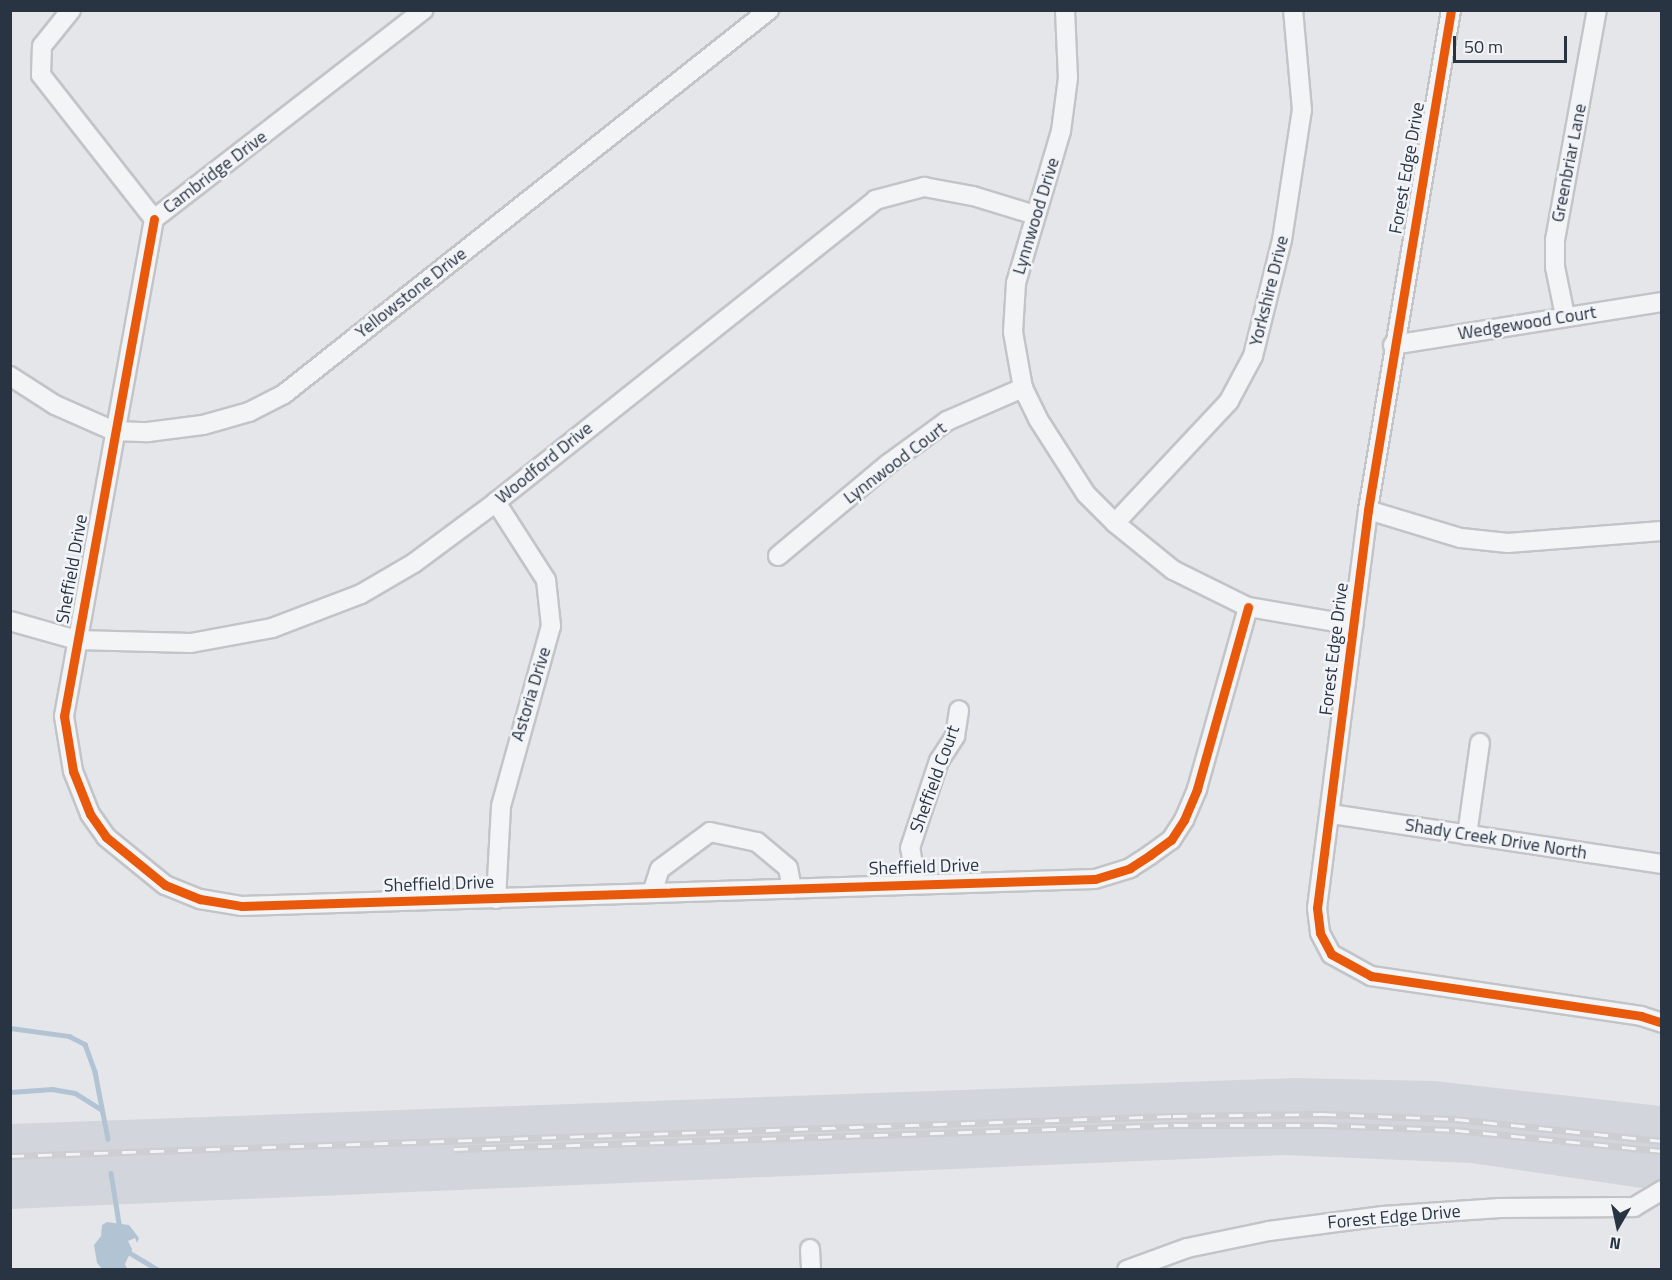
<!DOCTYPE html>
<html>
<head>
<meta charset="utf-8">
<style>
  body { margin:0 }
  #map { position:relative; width:1672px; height:1280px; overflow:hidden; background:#e4e6e9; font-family:"Titillium Web",sans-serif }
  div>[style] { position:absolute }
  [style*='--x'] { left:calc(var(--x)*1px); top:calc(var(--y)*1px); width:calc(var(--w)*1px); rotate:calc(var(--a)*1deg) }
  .built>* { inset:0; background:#d2d6dc }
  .water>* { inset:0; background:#b2c4d4 }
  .stream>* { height:4.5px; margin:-2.25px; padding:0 2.25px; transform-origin:2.25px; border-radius:2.25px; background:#b2c4d4 }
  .roads { filter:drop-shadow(2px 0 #c2c4c7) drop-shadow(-2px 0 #c2c4c7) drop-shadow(0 2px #c2c4c7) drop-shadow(0 -2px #c2c4c7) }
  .minor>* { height:18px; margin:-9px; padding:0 9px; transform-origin:9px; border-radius:9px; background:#f3f4f6 }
  .rail>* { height:7px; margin-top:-3.5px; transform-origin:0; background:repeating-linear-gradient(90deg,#f2f4f8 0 14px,#ccced1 0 28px); box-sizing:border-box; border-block:2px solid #ccced1 }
  .cycleway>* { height:9px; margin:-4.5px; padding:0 4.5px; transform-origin:4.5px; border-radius:4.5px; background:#e8590c }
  span { translate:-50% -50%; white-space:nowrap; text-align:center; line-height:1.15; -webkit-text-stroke:5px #f2f4f8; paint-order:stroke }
  .street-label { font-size:18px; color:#293443 }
  .frame { position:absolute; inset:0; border:12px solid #293443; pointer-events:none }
  .north { position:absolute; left:1588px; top:1196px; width:60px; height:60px; -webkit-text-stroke:4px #f2f4f8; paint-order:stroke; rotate:189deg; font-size:16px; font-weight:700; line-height:24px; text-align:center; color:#293443 }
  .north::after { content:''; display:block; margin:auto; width:21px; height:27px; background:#293443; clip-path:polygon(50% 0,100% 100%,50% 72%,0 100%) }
  .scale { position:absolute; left:1453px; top:36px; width:114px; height:27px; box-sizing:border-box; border:3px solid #293443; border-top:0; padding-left:8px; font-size:18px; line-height:21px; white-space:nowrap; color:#293443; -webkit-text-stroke:4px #f2f4f8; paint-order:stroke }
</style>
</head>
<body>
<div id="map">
  <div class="built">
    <i style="clip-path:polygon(1295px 1078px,1434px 1081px,1661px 1106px,1662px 1191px,1471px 1163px,1284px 1155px,11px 1209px,10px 1124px)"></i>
  </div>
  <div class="water">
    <i style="clip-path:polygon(107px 1222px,129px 1225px,139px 1238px,137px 1243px,135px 1238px,128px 1241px,132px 1249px,125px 1264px,127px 1269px,102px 1269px,97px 1263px,94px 1245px,101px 1236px,102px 1225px)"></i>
  </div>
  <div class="stream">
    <i style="--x:10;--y:1028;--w:60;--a:7.7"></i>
    <i style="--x:69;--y:1036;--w:18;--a:27"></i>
    <i style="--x:85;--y:1044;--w:30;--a:70"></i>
    <i style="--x:95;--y:1072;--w:68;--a:79"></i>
    <i style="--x:10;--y:1092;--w:42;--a:-4.1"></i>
    <i style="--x:52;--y:1089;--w:23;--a:10"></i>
    <i style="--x:75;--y:1093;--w:31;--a:32"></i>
    <i style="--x:111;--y:1173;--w:57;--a:80.9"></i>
    <i style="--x:128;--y:1248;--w:5;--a:68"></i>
    <i style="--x:130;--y:1253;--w:33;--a:31"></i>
  </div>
  <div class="roads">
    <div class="minor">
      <i style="--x:71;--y:10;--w:46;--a:128.9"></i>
      <i style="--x:42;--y:46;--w:29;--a:92"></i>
      <i style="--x:41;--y:75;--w:183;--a:51.9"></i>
      <i style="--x:154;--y:219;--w:341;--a:-37.8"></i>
      <i style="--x:1065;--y:10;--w:68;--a:87.5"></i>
      <i style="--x:1068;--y:78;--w:53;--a:97.5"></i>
      <i style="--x:1061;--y:131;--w:159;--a:106.5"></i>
      <i style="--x:1016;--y:283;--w:49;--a:93.5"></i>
      <i style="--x:1013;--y:332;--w:57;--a:79.9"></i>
      <i style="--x:1023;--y:388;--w:34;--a:64"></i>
      <i style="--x:1038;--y:419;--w:89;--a:57.4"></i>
      <i style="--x:1086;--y:494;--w:41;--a:45"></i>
      <i style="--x:1115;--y:523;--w:75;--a:39"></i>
      <i style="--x:1173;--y:570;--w:84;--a:26.3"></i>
      <i style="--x:1248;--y:607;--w:107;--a:9.7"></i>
      <i style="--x:1451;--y:10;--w:507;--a:99.43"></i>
      <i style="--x:1368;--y:510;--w:401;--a:97.3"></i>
      <i style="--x:1317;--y:908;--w:25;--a:83"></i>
      <i style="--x:1320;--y:933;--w:24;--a:62"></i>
      <i style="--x:1331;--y:954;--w:46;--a:28.8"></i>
      <i style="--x:1371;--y:976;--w:273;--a:8.4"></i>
      <i style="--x:1641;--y:1016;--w:22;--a:18"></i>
      <i style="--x:154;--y:219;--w:505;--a:100.26"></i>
      <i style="--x:64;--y:716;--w:56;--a:80.7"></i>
      <i style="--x:73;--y:771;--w:46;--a:68.4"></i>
      <i style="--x:90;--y:814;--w:28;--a:55"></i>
      <i style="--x:106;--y:837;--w:76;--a:39.1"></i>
      <i style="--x:165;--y:885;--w:38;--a:22"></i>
      <i style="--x:200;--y:899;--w:43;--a:9.5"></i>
      <i style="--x:242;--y:906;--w:853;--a:-1.81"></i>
      <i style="--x:1095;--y:879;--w:37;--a:-17"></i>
      <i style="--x:1130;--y:868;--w:24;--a:-33"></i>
      <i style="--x:1150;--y:855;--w:26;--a:-36"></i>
      <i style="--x:1171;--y:840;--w:24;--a:-57"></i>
      <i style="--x:1184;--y:820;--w:34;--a:-67"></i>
      <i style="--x:1197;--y:789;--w:189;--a:-74.3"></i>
      <i style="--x:1565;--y:316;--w:50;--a:-101.5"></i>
      <i style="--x:1555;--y:267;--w:27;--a:-90"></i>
      <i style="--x:1555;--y:240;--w:234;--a:-79.7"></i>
      <i style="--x:1393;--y:345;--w:272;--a:-9.1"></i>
      <i style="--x:10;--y:376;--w:54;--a:32.8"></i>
      <i style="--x:55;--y:405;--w:64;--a:23.8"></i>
      <i style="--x:114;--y:431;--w:34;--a:2"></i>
      <i style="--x:148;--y:432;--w:55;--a:-7.3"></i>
      <i style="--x:203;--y:425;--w:48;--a:-15.8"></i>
      <i style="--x:249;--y:412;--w:39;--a:-27"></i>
      <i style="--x:284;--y:394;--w:619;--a:-38.37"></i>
      <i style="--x:1368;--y:510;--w:97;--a:16.8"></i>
      <i style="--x:1461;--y:538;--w:47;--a:6.1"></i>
      <i style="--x:1508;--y:543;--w:154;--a:-4.5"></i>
      <i style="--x:1115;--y:523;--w:167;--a:-46.9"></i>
      <i style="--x:1229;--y:401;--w:51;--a:-61.9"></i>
      <i style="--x:1253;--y:356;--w:120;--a:-76"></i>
      <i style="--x:1282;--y:240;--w:132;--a:-81.3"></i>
      <i style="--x:1302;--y:110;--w:100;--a:-95.1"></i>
      <i style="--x:778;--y:556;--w:143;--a:-39.9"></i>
      <i style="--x:888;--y:464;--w:73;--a:-36.1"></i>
      <i style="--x:947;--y:421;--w:83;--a:-23.5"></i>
      <i style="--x:10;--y:621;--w:70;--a:15.8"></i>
      <i style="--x:77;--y:640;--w:114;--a:1.5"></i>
      <i style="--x:191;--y:643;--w:82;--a:-10.5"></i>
      <i style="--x:272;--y:628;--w:95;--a:-20.9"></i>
      <i style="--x:361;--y:594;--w:61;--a:-30.3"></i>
      <i style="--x:414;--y:563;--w:102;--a:-36.6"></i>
      <i style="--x:496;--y:502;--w:485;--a:-38.5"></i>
      <i style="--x:875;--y:200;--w:51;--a:-14.9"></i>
      <i style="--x:924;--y:187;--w:50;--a:10.4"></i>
      <i style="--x:973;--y:196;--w:65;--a:17"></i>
      <i style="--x:1331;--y:814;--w:335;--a:8.6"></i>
      <i style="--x:1467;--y:835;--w:93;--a:-82"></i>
      <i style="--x:916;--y:884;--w:36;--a:-99"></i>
      <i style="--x:910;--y:848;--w:92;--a:-71.6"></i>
      <i style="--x:939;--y:761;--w:30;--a:-57"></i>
      <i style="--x:955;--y:736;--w:26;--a:-81"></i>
      <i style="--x:652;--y:893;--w:25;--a:-72"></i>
      <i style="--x:660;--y:869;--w:62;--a:-36.5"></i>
      <i style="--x:710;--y:832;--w:48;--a:12"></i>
      <i style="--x:757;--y:842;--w:40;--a:40"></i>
      <i style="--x:788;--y:868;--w:21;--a:79"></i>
      <i style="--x:496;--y:899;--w:93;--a:-86.9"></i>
      <i style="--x:501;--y:806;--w:187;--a:-74.5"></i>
      <i style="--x:551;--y:626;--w:46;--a:-96.2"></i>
      <i style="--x:546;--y:580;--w:93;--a:-122.7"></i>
      <i style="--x:810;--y:1249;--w:21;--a:87"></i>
      <i style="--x:1127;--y:1270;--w:64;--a:-20.1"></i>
      <i style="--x:1187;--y:1248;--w:84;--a:-11.7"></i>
      <i style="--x:1269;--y:1231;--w:115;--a:-7.5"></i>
      <i style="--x:1383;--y:1216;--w:117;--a:-3.9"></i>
      <i style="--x:1500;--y:1208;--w:134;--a:-0.4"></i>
      <i style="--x:1634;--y:1207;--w:33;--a:-31"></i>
    </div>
  </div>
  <div class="rail">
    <i style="--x:454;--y:1149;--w:720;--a:-1.91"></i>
    <i style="--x:1174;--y:1125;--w:149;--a:0"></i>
    <i style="--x:1323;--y:1125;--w:132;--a:2.2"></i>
    <i style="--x:1455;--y:1130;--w:208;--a:5.8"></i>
    <i style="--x:10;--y:1156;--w:1164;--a:-1.97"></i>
    <i style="--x:1173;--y:1116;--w:149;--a:-0.8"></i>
    <i style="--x:1322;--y:1114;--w:133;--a:2.2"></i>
    <i style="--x:1455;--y:1119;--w:208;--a:6.1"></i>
  </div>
  <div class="cycleway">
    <i style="--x:1451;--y:10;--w:507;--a:99.43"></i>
    <i style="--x:1368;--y:510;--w:401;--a:97.3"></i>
    <i style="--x:1317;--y:908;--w:25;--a:83"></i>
    <i style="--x:1320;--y:933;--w:24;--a:62"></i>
    <i style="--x:1331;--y:954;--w:46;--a:28.8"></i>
    <i style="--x:1371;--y:976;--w:273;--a:8.4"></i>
    <i style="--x:1641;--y:1016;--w:22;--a:18"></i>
    <i style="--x:154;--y:219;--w:505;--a:100.26"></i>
    <i style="--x:64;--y:716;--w:56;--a:80.7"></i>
    <i style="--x:73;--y:771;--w:46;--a:68.4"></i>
    <i style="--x:90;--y:814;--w:28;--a:55"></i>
    <i style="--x:106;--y:837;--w:76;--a:39.1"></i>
    <i style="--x:165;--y:885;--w:38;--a:22"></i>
    <i style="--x:200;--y:899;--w:43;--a:9.5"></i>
    <i style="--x:242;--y:906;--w:853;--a:-1.81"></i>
    <i style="--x:1095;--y:879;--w:37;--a:-17"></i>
    <i style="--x:1130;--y:868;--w:24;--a:-33"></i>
    <i style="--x:1150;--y:855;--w:26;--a:-36"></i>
    <i style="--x:1171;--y:840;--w:24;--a:-57"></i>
    <i style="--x:1184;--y:820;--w:34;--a:-67"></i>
    <i style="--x:1197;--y:789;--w:189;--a:-74.3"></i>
  </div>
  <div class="street-label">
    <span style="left:1569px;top:163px;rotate:-79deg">Greenbriar Lane</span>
    <span style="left:1407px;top:168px;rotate:-80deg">Forest Edge Drive</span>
    <span style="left:215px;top:172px;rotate:-37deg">Cambridge Drive</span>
    <span style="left:1036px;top:216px;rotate:-73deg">Lynnwood Drive</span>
    <span style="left:1269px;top:291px;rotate:-76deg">Yorkshire Drive</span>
    <span style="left:411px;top:293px;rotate:-38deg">Yellowstone Drive</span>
    <span style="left:1527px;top:323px;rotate:-9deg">Wedgewood Court</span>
    <span style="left:544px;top:463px;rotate:-39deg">Woodford Drive</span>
    <span style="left:895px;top:463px;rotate:-37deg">Lynnwood Court</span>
    <span style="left:72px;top:569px;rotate:-80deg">Sheffield Drive</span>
    <span style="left:1334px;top:649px;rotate:-83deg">Forest Edge Drive</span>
    <span style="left:531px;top:694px;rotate:-73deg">Astoria Drive</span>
    <span style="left:935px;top:779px;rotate:-70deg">Sheffield Court</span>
    <span style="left:1496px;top:839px;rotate:9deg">Shady Creek Drive North</span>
    <span style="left:924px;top:867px;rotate:-2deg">Sheffield Drive</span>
    <span style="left:439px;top:884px;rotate:-2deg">Sheffield Drive</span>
    <span style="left:1394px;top:1217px;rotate:-5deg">Forest Edge Drive</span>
  </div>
  <div class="frame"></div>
  <div class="north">N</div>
  <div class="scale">50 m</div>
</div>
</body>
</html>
